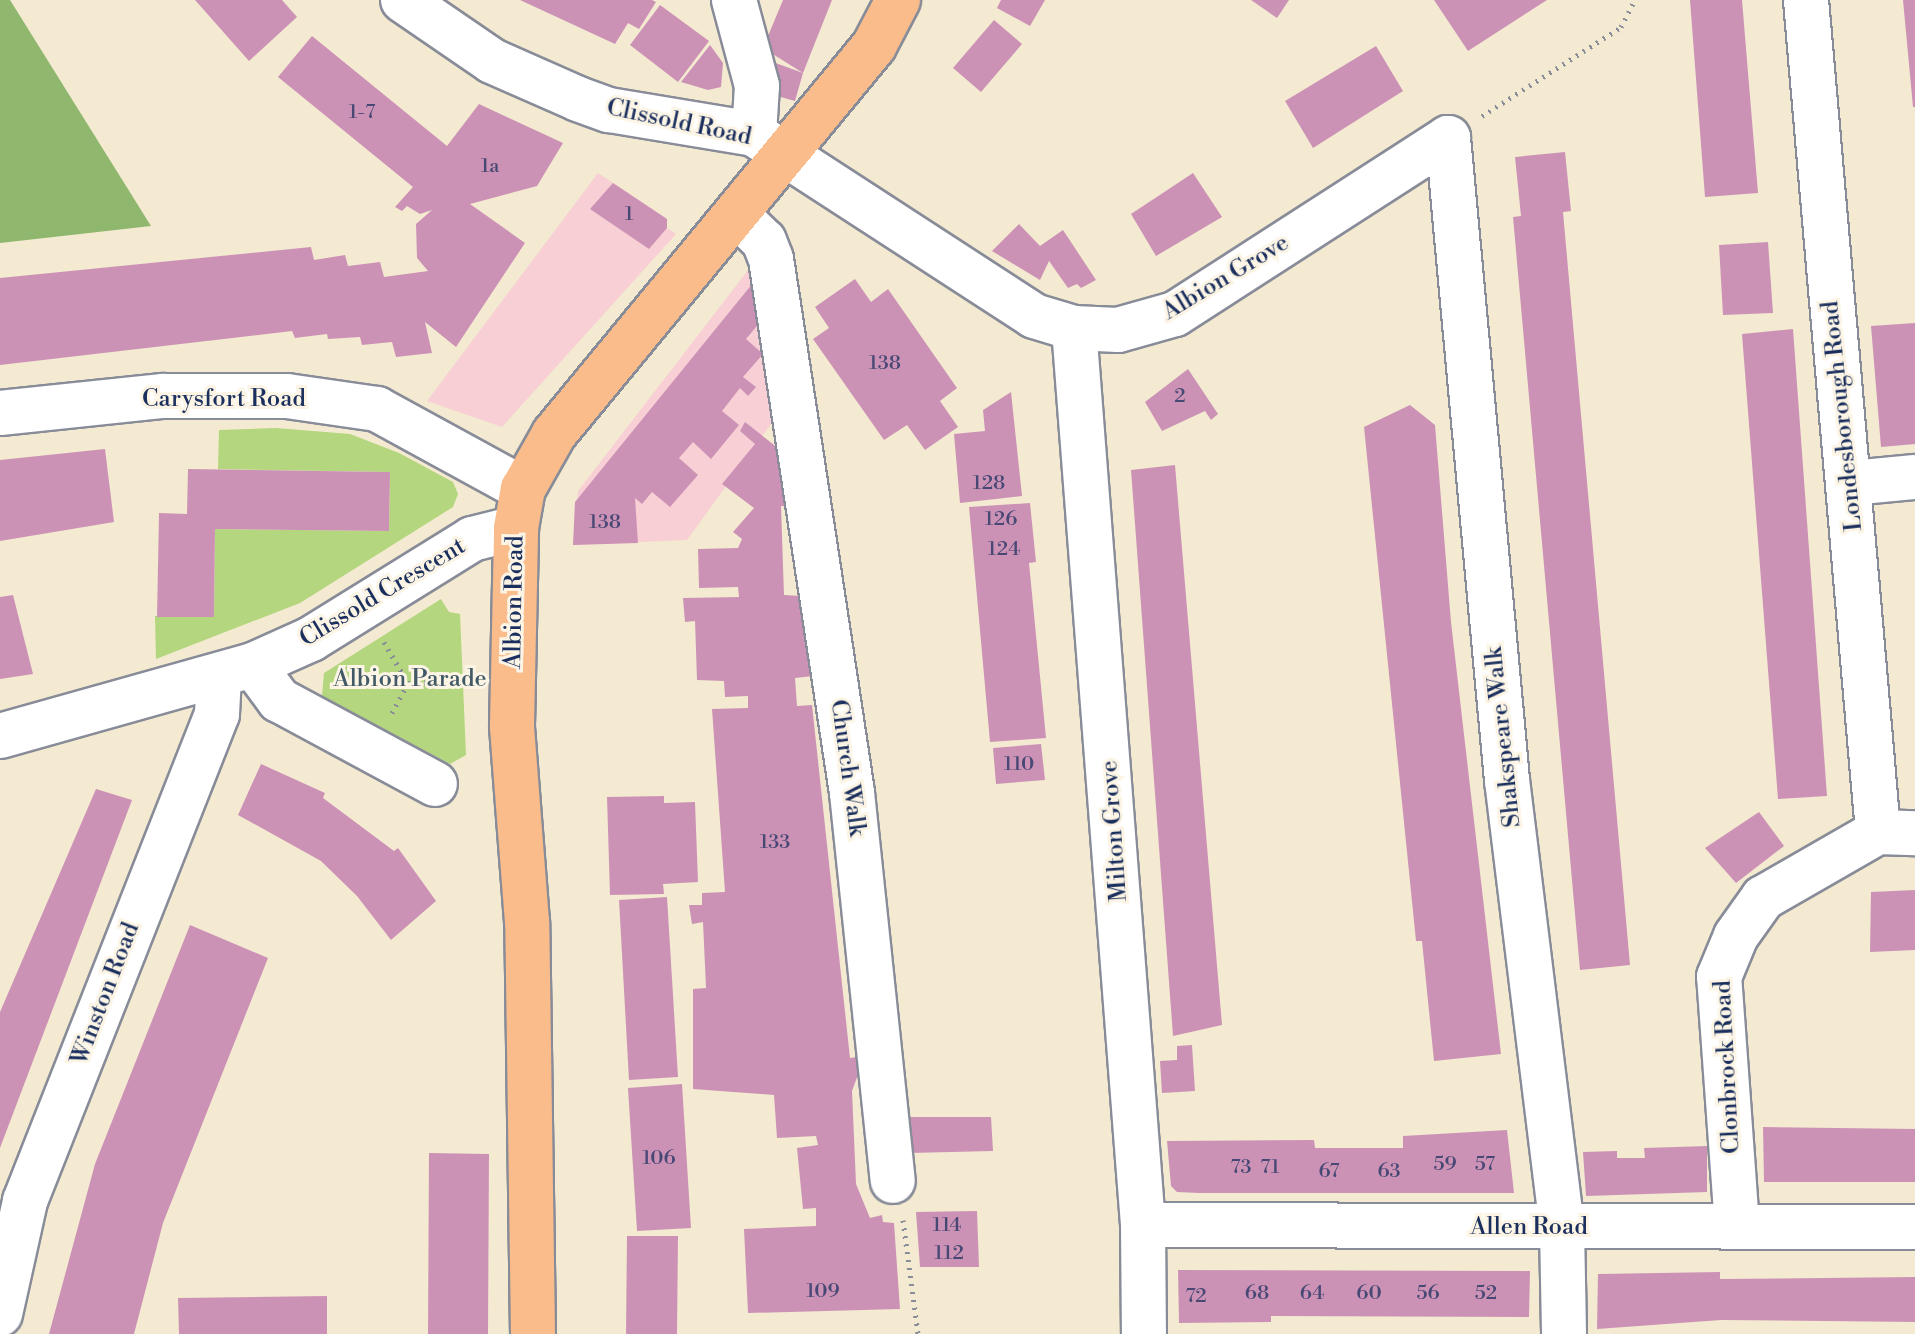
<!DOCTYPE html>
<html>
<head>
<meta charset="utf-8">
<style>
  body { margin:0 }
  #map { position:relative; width:1915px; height:1334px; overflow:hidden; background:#f4ead1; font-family:"Libre Bodoni",serif }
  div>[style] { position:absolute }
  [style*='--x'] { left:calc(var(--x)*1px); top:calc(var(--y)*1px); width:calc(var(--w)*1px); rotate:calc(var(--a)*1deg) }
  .built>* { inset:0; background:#f7cfd4 }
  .green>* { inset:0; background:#b4d67e }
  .forest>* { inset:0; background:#8fb76d }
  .building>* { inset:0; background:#cc92b6 }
  .path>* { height:5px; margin-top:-2.5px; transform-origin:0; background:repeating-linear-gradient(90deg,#888c98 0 2px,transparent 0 8px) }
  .roads { filter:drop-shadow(2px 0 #888c98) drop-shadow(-2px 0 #888c98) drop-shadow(0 2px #888c98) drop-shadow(0 -2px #888c98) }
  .minor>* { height:44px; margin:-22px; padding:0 22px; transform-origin:22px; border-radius:22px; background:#fff }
  .major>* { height:44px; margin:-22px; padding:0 22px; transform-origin:22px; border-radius:22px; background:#fabc8b }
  span { translate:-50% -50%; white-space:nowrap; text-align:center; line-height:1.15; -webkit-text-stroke:6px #fcf5e5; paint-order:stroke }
  .number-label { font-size:20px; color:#474874 }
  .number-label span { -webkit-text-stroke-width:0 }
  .street-label { font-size:24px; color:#1b2f5e }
  .park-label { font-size:24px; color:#415966 }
</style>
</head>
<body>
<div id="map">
  <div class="built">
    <i style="clip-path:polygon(598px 173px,667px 219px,667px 228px,676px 234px,502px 427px,427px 401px)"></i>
    <i style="clip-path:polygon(752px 265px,774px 420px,687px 540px,573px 545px,578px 491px)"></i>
  </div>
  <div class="green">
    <i style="clip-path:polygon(276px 428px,350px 434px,399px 453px,453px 482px,458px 494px,453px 507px,300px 603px,156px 659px,155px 616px,214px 617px,215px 529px,389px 531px,390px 472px,218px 469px,219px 430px)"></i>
    <i style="clip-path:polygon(441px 599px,449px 612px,460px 614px,466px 755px,450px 764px,322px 696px,324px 673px)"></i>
  </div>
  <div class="forest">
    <i style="clip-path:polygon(0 0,10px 0,151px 226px,0 243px)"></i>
  </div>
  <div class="building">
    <i style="clip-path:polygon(195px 0,282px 0,297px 17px,249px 61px)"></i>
    <i style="clip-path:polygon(520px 0,652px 0,656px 2px,639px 29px,628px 23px,615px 44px)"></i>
    <i style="clip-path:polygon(783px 0,832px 0,803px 73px,763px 48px)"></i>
    <i style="clip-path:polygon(1001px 0,1045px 0,1030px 26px,997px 8px)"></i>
    <i style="clip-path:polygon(1251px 0,1289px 0,1277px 18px)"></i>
    <i style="clip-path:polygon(1434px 0,1547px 0,1468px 51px)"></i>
    <i style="clip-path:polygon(1690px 0,1742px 0,1758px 193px,1705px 197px)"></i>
    <i style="clip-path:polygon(1903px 0,1915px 0,1915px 107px,1913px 107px)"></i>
    <i style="clip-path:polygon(660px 5px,709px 41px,678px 82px,630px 45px)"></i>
    <i style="clip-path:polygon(994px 20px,1022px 44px,981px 92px,953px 68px)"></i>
    <i style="clip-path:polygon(312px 36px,447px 146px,479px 104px,563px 143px,537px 186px,470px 204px,525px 243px,456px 347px,425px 322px,432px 353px,396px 357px,392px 342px,362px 345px,360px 337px,328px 339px,327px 334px,295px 338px,292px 331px,0 365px,0 278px,311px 247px,314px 260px,345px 255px,348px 266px,380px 262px,384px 277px,428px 271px,417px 258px,416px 224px,432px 210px,420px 214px,407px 206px,402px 211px,395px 207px,413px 187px,278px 77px)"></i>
    <i style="clip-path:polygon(710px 45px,723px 63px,721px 87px,708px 90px,681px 82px)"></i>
    <i style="clip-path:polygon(1376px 46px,1403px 91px,1313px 148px,1285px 101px)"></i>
    <i style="clip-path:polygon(762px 58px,803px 73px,795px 101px,777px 96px)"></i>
    <i style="clip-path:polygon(1565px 152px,1571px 211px,1563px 212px,1630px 965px,1580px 970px,1513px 217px,1521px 216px,1515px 157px)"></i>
    <i style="clip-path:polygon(1193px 173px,1222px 217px,1156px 256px,1131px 214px)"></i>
    <i style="clip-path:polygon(613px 183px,667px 219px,667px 228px,649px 249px,590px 209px)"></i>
    <i style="clip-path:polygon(1019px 224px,1040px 246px,1063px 230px,1096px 280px,1081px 288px,1077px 284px,1068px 288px,1049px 261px,1040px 280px,992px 251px)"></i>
    <i style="clip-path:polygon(1768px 242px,1773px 313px,1723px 315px,1719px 245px)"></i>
    <i style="clip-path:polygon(757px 278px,767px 314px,746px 339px,763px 354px,743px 377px,756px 387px,748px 396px,740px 388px,722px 411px,739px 425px,711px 459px,693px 442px,679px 458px,698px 475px,670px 507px,652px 492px,642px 504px,635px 498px,638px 543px,573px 545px,575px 502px)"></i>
    <i style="clip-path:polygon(855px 279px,871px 302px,888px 289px,957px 388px,940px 401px,958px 427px,925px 450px,907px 425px,884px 440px,813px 339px,829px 328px,815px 307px)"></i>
    <i style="clip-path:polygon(1915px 323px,1915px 444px,1881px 447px,1871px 326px)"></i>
    <i style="clip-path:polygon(1793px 329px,1827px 796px,1778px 799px,1742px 334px)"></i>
    <i style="clip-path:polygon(1188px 369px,1218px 414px,1211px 420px,1205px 411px,1162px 431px,1145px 402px)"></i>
    <i style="clip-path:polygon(1011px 392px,1022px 496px,960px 503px,954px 434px,985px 431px,983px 410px)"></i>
    <i style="clip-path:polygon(1410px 405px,1435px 425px,1451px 622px,1501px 1054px,1434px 1061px,1422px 941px,1416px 941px,1364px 427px)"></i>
    <i style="clip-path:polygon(745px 422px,788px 456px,796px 507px,781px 506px,784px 595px,801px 596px,801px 619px,813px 618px,823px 675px,795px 678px,797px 706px,812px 705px,850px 1058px,865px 1056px,852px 1091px,856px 1184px,870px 1218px,882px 1215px,883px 1222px,894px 1223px,900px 1309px,748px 1313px,744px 1229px,816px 1226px,816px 1208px,803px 1209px,797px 1148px,818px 1145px,816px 1136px,777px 1138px,774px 1095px,693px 1089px,693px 989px,706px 988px,703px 922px,692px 924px,689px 905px,702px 905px,702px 893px,725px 892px,712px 709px,748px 708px,748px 696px,725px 697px,724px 681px,697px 680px,695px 621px,685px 622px,683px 598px,739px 597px,738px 587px,699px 588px,698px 549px,738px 548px,742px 539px,733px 532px,754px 508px,722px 484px,755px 444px,740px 431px)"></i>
    <i style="clip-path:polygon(105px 449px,114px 522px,0 541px,0 460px)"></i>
    <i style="clip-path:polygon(1175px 465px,1222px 1025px,1173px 1036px,1131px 470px)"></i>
    <i style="clip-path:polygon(188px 469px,390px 472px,389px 531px,215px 529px,214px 617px,157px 617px,159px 513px,187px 514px)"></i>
    <i style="clip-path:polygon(1030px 503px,1036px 562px,1029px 563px,1046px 738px,990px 742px,969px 507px)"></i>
    <i style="clip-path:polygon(13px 595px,33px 674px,0 679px,0 597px)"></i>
    <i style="clip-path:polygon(1041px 744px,1045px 780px,996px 784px,993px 748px)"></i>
    <i style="clip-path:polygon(261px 764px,325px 793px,323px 798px,394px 851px,398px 848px,436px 901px,391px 940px,357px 896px,321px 861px,238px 815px)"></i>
    <i style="clip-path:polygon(96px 789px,132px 800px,0 1148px,0 1012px)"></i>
    <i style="clip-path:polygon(664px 796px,664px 803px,695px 802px,698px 882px,663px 884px,664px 894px,610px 895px,607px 797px)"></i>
    <i style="clip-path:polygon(1759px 812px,1784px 846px,1736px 883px,1705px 848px)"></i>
    <i style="clip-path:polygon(1915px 890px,1915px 950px,1870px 952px,1871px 892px)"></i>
    <i style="clip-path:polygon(667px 897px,678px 1077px,629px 1080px,619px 900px)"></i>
    <i style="clip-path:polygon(190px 925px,268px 958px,163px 1223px,134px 1334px,49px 1334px,95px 1164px)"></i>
    <i style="clip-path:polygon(1192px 1045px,1195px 1091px,1162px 1093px,1160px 1061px,1177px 1060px,1177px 1046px)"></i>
    <i style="clip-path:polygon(682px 1084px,691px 1228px,637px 1231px,628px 1088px)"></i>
    <i style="clip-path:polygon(909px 1117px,991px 1117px,993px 1151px,910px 1153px)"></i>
    <i style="clip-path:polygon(1763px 1127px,1915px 1129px,1915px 1182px,1764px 1182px)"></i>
    <i style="clip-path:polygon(1507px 1130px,1514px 1193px,1199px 1193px,1177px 1192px,1171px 1186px,1167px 1141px,1314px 1140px,1315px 1148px,1403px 1148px,1403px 1136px)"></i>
    <i style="clip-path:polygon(1707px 1146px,1707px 1192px,1586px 1196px,1583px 1152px,1617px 1151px,1617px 1158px,1645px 1158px,1644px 1148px)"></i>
    <i style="clip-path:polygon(429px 1153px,489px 1154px,488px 1334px,428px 1334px)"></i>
    <i style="clip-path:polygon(977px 1211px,979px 1267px,920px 1267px,916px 1212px)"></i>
    <i style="clip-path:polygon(627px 1236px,678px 1236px,677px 1334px,626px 1334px)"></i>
    <i style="clip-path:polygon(1178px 1270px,1530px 1271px,1529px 1317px,1271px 1316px,1271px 1322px,1179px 1323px)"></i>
    <i style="clip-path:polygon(1720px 1272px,1720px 1279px,1915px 1277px,1915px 1322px,1721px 1320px,1597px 1329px,1598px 1274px)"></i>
    <i style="clip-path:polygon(327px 1296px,327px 1334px,179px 1334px,178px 1298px)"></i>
  </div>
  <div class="path">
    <i style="--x:1482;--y:116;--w:165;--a:-32.6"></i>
    <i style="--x:1621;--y:27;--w:30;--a:-63"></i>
    <i style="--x:384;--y:642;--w:48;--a:59.7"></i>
    <i style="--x:408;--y:683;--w:64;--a:-1.8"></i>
    <i style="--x:392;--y:713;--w:34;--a:-62"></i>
    <i style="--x:903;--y:1220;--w:115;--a:82.5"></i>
  </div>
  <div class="roads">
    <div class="minor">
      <i style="--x:403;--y:0;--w:108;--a:34.4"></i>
      <i style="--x:492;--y:61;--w:94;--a:23.8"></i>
      <i style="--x:578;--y:99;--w:33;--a:20"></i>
      <i style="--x:609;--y:110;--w:147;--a:9.4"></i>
      <i style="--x:754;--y:134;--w:334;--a:33"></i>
      <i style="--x:1034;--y:316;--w:42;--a:16.7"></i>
      <i style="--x:1074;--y:328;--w:44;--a:2.6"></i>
      <i style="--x:1118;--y:330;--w:59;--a:-15.7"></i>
      <i style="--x:1175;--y:314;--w:325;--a:-32.8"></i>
      <i style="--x:1448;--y:138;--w:645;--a:84.75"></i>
      <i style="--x:1507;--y:780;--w:451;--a:83"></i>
      <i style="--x:1562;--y:1228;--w:106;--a:88.9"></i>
      <i style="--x:734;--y:0;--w:89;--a:75"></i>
      <i style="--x:757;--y:86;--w:48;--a:93.6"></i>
      <i style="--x:1806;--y:0;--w:835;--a:85.05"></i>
      <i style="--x:737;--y:215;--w:37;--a:44"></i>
      <i style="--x:764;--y:241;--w:19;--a:69"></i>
      <i style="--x:771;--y:259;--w:540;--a:81.37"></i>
      <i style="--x:852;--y:793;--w:390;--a:84"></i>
      <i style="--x:1074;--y:328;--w:900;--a:85.6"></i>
      <i style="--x:1143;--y:1225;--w:109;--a:89.5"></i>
      <i style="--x:0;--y:413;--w:164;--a:-6"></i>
      <i style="--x:163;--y:396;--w:124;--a:0"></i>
      <i style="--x:287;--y:396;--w:91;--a:8.2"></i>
      <i style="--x:377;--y:409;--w:166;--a:28.7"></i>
      <i style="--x:1851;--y:483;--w:64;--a:-5.4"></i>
      <i style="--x:253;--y:665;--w:44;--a:53.4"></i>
      <i style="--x:279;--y:700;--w:177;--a:28.3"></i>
      <i style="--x:0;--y:736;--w:263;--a:-15.7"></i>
      <i style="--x:253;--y:665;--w:64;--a:-24.1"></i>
      <i style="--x:311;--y:639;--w:190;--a:-31.8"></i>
      <i style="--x:472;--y:539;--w:45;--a:-14"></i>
      <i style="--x:1143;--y:1225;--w:772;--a:0.15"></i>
      <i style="--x:1737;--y:1226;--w:250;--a:-94.1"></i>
      <i style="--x:1719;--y:977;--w:44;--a:-67.5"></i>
      <i style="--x:1736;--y:936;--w:47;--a:-54.6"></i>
      <i style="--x:1763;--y:898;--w:133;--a:-29.9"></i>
      <i style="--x:1878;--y:832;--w:37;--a:2"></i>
      <i style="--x:0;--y:1314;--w:116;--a:-77.5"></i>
      <i style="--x:25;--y:1201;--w:523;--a:-68.48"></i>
      <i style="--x:217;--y:714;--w:37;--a:-87"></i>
    </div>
    <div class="major">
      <i style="--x:533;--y:1334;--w:412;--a:-90.8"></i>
      <i style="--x:527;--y:922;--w:197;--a:-94.4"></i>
      <i style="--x:512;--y:726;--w:198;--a:-88.8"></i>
      <i style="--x:516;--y:528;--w:40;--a:-80"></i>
      <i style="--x:523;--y:489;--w:63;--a:-60.6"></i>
      <i style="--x:554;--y:434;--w:503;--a:-50.49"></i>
      <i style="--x:874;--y:46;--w:52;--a:-62.4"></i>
    </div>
  </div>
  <div class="number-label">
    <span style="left:362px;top:112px">1-7</span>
    <span style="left:490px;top:166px">1a</span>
    <span style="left:629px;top:214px">1</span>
    <span style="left:885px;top:363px">138</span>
    <span style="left:1180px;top:396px">2</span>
    <span style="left:989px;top:483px">128</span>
    <span style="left:1001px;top:519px">126</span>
    <span style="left:605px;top:522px">138</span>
    <span style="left:1004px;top:549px">124</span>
    <span style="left:1019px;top:764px">110</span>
    <span style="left:775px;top:842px">133</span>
    <span style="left:659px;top:1158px">106</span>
    <span style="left:1445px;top:1164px">59</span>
    <span style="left:1485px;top:1164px">57</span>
    <span style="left:1241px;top:1167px">73</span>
    <span style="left:1270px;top:1167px">71</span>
    <span style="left:1329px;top:1171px">67</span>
    <span style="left:1389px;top:1171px">63</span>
    <span style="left:947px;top:1225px">114</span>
    <span style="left:949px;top:1253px">112</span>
    <span style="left:823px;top:1291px">109</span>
    <span style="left:1257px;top:1293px">68</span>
    <span style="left:1312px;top:1293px">64</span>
    <span style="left:1369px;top:1293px">60</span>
    <span style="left:1428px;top:1293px">56</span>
    <span style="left:1486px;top:1293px">52</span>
    <span style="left:1196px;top:1296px">72</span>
  </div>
  <div class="street-label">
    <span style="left:679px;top:123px;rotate:12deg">Clissold Road</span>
    <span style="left:1226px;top:278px;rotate:-31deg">Albion Grove</span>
    <span style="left:224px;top:400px">Carysfort Road</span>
    <span style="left:1843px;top:416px;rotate:-96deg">Londesborough Road</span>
    <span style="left:383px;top:593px;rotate:-31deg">Clissold Crescent</span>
    <span style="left:515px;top:602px;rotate:-89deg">Albion Road</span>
    <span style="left:1504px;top:737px;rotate:-96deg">Shakspeare Walk</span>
    <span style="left:847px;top:768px;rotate:82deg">Church Walk</span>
    <span style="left:1115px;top:831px;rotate:-94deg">Milton Grove</span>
    <span style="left:106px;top:994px;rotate:-69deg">Winston Road</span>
    <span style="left:1728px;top:1067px;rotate:-93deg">Clonbrock Road</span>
    <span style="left:1529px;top:1228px">Allen Road</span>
  </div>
  <div class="park-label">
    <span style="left:410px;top:680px">Albion Parade</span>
  </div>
</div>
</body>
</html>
